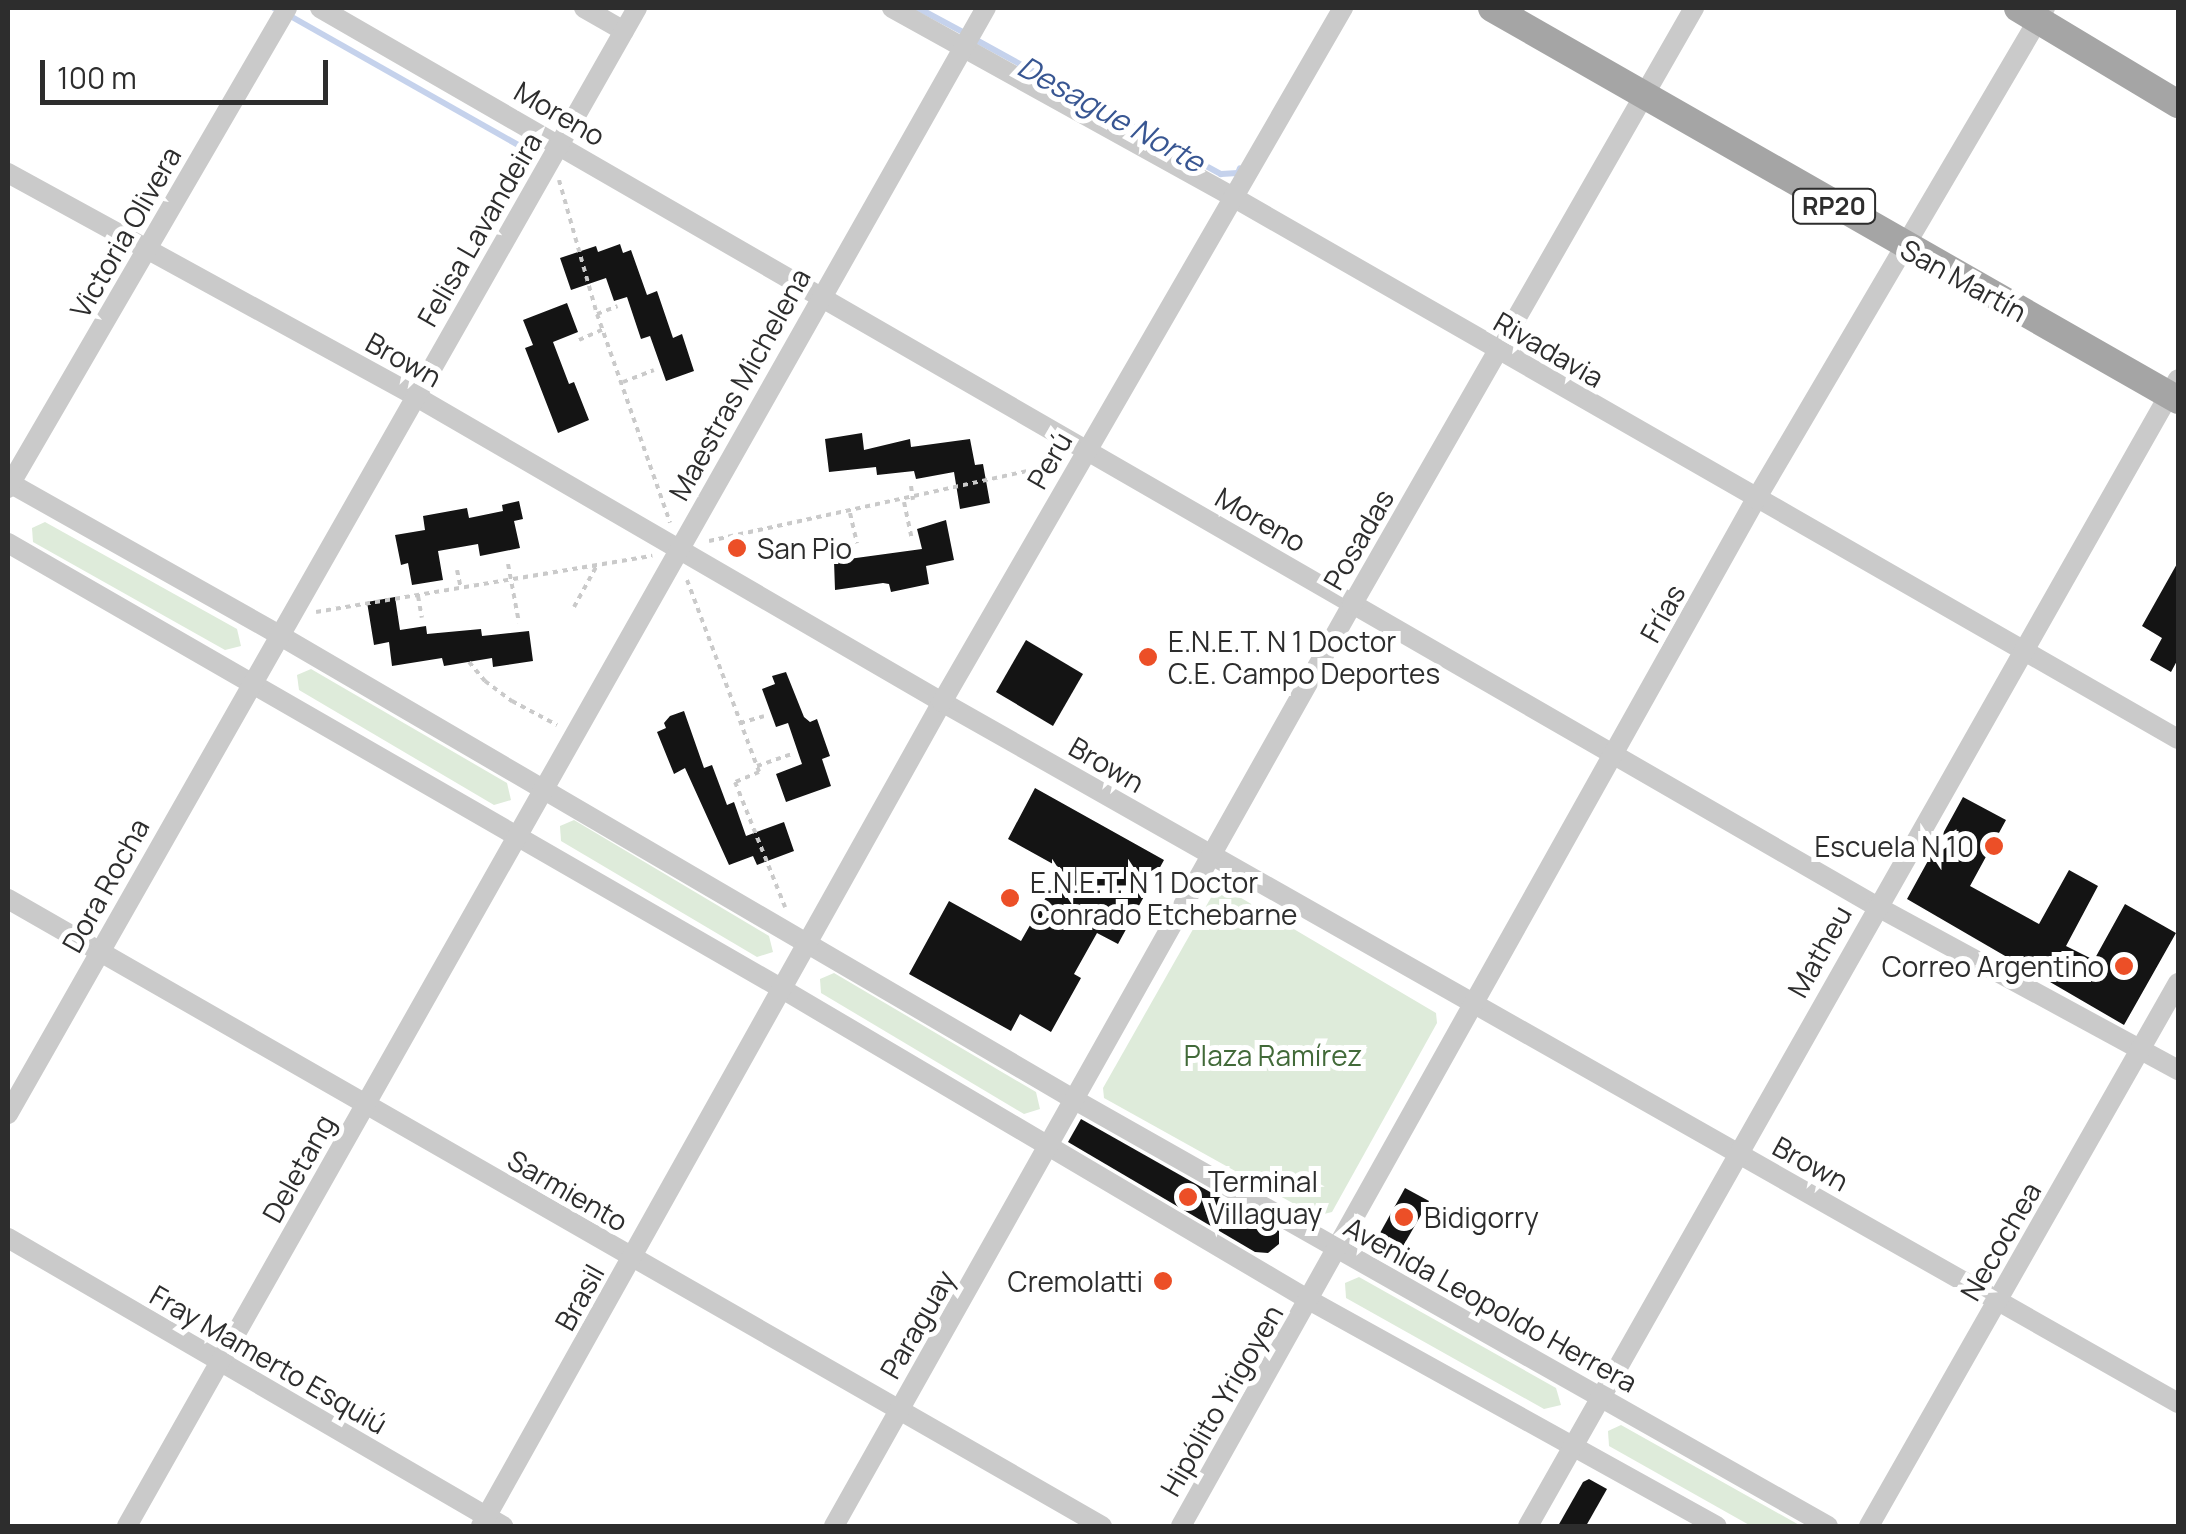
<!DOCTYPE html>
<html>
<head>
<meta charset="utf-8">
<style>
  body { margin:0 }
  #map { position:relative; width:2186px; height:1534px; overflow:hidden; background:#fff; font-family:Manrope,sans-serif }
  div>[style] { position:absolute }
  [style*='--x'] { left:calc(var(--x)*1px); top:calc(var(--y)*1px); width:calc(var(--w)*1px); rotate:calc(var(--a)*1deg) }
  .green>* { inset:0; background:#deebda }
  .stream>* { height:6px; margin:-3px; padding:0 3px; transform-origin:3px; border-radius:3px; background:#c5d2ec }
  .building>* { inset:0; background:#141414 }
  .path>* { height:4px; margin-top:-2px; transform-origin:0; background:repeating-linear-gradient(90deg,#cacaca 0 5px,transparent 0 10px) }
  .minor>* { height:20px; margin:-10px; padding:0 10px; transform-origin:10px; border-radius:10px; background:#cacaca }
  .major>* { height:28px; margin:-14px; padding:0 14px; transform-origin:14px; border-radius:14px; background:#a5a5a5 }
  .dots>* { width:28px; height:28px; translate:-50% -50%; box-sizing:border-box; border:5px solid #fff; border-radius:50% }
  span { translate:-50% -50%; white-space:nowrap; text-align:center; line-height:1.15; -webkit-text-stroke:10px #fff; paint-order:stroke }
  .shield-label span { padding:2px 8px; background:#fff; border:2px solid; border-radius:8px; -webkit-text-stroke-width:0 }
  .shield-label { font-size:25px; color:#2d2d2d; font-weight:700 }
  .street-label { font-size:28px; color:#2d2d2d }
  .poi-label { font-size:28px; color:#2d2d2d }
  .left { translate:0 -50%; text-align:left }
  .right { translate:-100% -50%; text-align:right }
  .park-label { font-size:28px; color:#426a39 }
  .water-label { font-size:30px; color:#385692; font-style:italic }
  .frame { position:absolute; inset:0; border:10px solid #2d2d2d; pointer-events:none }
  .scale { position:absolute; left:40px; top:60px; width:288px; height:45px; box-sizing:border-box; border:5px solid #2d2d2d; border-top:0; padding-left:12px; font-size:30px; line-height:35px; white-space:nowrap; color:#2d2d2d; -webkit-text-stroke:8px #fff; paint-order:stroke }
</style>
</head>
<body>
<div id="map">
  <div class="green">
    <i style="clip-path:polygon(45px 522px,237px 629px,241px 646px,225px 650px,33px 542px,32px 528px)"></i>
    <i style="clip-path:polygon(311px 669px,507px 783px,511px 800px,494px 805px,299px 690px,297px 675px)"></i>
    <i style="clip-path:polygon(574px 820px,769px 936px,773px 952px,757px 957px,561px 841px,560px 826px)"></i>
    <i style="clip-path:polygon(1226px 889px,1436px 1013px,1437px 1023px,1332px 1212px,1316px 1216px,1104px 1098px,1103px 1088px,1213px 894px)"></i>
    <i style="clip-path:polygon(834px 973px,1036px 1092px,1040px 1109px,1024px 1114px,821px 993px,820px 979px)"></i>
    <i style="clip-path:polygon(1359px 1277px,1556px 1388px,1561px 1405px,1544px 1409px,1346px 1298px,1345px 1283px)"></i>
    <i style="clip-path:polygon(1621px 1425px,1801px 1526px,1751px 1526px,1609px 1446px,1608px 1431px)"></i>
  </div>
  <div class="stream">
    <i style="--x:274;--y:8;--w:1;--a:0"></i>
    <i style="--x:918;--y:8;--w:49;--a:28.1"></i>
    <i style="--x:292;--y:17;--w:274;--a:29.5"></i>
    <i style="--x:978;--y:41;--w:277;--a:28.7"></i>
    <i style="--x:1221;--y:174;--w:17;--a:-3"></i>
    <i style="--x:1238;--y:173;--w:5;--a:-68"></i>
  </div>
  <div class="building">
    <i style="clip-path:polygon(620px 244px,623px 253px,631px 250px,647px 295px,657px 291px,673px 338px,682px 334px,694px 371px,666px 381px,650px 336px,641px 339px,627px 297px,614px 301px,606px 278px,571px 290px,560px 258px,596px 246px,598px 252px)"></i>
    <i style="clip-path:polygon(567px 303px,578px 332px,553px 342px,569px 384px,574px 382px,589px 420px,558px 433px,525px 348px,533px 345px,523px 320px)"></i>
    <i style="clip-path:polygon(862px 433px,864px 450px,910px 439px,911px 447px,970px 439px,975px 465px,983px 464px,990px 503px,960px 509px,954px 472px,916px 479px,914px 471px,877px 475px,876px 467px,829px 472px,825px 439px)"></i>
    <i style="clip-path:polygon(519px 501px,523px 519px,514px 521px,520px 548px,480px 556px,478px 544px,438px 551px,443px 580px,412px 585px,408px 563px,401px 565px,395px 535px,425px 530px,423px 516px,467px 508px,469px 518px,503px 511px,502px 505px)"></i>
    <i style="clip-path:polygon(946px 520px,954px 560px,926px 566px,929px 584px,891px 592px,889px 584px,883px 583px,835px 590px,834px 561px,922px 549px,917px 529px)"></i>
    <i style="clip-path:polygon(2178px 562px,2178px 659px,2171px 672px,2150px 660px,2162px 638px,2142px 626px)"></i>
    <i style="clip-path:polygon(395px 597px,400px 630px,426px 626px,427px 634px,481px 629px,482px 636px,529px 631px,533px 661px,493px 667px,492px 658px,444px 666px,442px 658px,392px 666px,389px 642px,374px 645px,367px 602px)"></i>
    <i style="clip-path:polygon(1026px 640px,1083px 674px,1053px 726px,996px 692px)"></i>
    <i style="clip-path:polygon(786px 672px,804px 717px,810px 722px,817px 719px,830px 756px,822px 759px,831px 786px,786px 802px,776px 774px,802px 764px,788px 723px,776px 727px,762px 689px,775px 684px,772px 676px)"></i>
    <i style="clip-path:polygon(684px 711px,704px 768px,712px 765px,727px 805px,734px 802px,746px 836px,784px 822px,794px 851px,757px 865px,753px 856px,729px 865px,685px 768px,674px 774px,657px 732px,666px 728px,664px 723px,670px 716px)"></i>
    <i style="clip-path:polygon(1035px 788px,1164px 860px,1118px 944px,1097px 933px,1074px 974px,1081px 978px,1051px 1032px,1020px 1014px,1011px 1031px,909px 974px,949px 901px,1021px 941px,1062px 869px,1008px 839px)"></i>
    <i style="clip-path:polygon(1963px 797px,2006px 820px,1970px 886px,2039px 924px,2069px 870px,2098px 886px,2066px 946px,2094px 960px,2125px 904px,2176px 933px,2124px 1025px,1907px 899px)"></i>
    <i style="clip-path:polygon(1081px 1119px,1279px 1231px,1279px 1244px,1268px 1253px,1255px 1252px,1068px 1142px)"></i>
    <i style="clip-path:polygon(1405px 1188px,1429px 1201px,1398px 1255px,1388px 1249px,1380px 1233px)"></i>
    <i style="clip-path:polygon(1589px 1479px,1607px 1489px,1586px 1526px,1558px 1526px,1583px 1482px)"></i>
  </div>
  <div class="path">
    <i style="--x:559;--y:180;--w:139;--a:74.2"></i>
    <i style="--x:597;--y:314;--w:221;--a:70.7"></i>
    <i style="--x:597;--y:314;--w:22;--a:-21"></i>
    <i style="--x:579;--y:340;--w:27;--a:-24"></i>
    <i style="--x:623;--y:382;--w:33;--a:-21"></i>
    <i style="--x:911;--y:486;--w:14;--a:82"></i>
    <i style="--x:904;--y:502;--w:35;--a:78"></i>
    <i style="--x:850;--y:513;--w:31;--a:77"></i>
    <i style="--x:709;--y:541;--w:355;--a:-12.4"></i>
    <i style="--x:508;--y:564;--w:60;--a:79.4"></i>
    <i style="--x:457;--y:570;--w:19;--a:78"></i>
    <i style="--x:687;--y:580;--w:205;--a:69.4"></i>
    <i style="--x:759;--y:772;--w:26;--a:157"></i>
    <i style="--x:735;--y:782;--w:135;--a:68.2"></i>
    <i style="--x:418;--y:596;--w:22;--a:80"></i>
    <i style="--x:574;--y:607;--w:46;--a:-61.2"></i>
    <i style="--x:316;--y:612;--w:341;--a:-9.5"></i>
    <i style="--x:469;--y:662;--w:25;--a:50"></i>
    <i style="--x:485;--y:681;--w:34;--a:37"></i>
    <i style="--x:512;--y:701;--w:51;--a:28.1"></i>
    <i style="--x:740;--y:723;--w:25;--a:-16"></i>
    <i style="--x:757;--y:766;--w:37;--a:-19"></i>
  </div>
  <div class="minor">
    <i style="--x:320;--y:8;--w:1797;--a:29.99"></i>
    <i style="--x:1876;--y:906;--w:344;--a:28.5"></i>
    <i style="--x:584;--y:8;--w:46;--a:29.9"></i>
    <i style="--x:892;--y:8;--w:390;--a:29"></i>
    <i style="--x:1233;--y:197;--w:1089;--a:29.84"></i>
    <i style="--x:8;--y:173;--w:464;--a:28.7"></i>
    <i style="--x:415;--y:396;--w:609;--a:30.14"></i>
    <i style="--x:942;--y:702;--w:1421;--a:29.56"></i>
    <i style="--x:8;--y:482;--w:311;--a:29.4"></i>
    <i style="--x:279;--y:635;--w:922;--a:30.29"></i>
    <i style="--x:1075;--y:1100;--w:865;--a:29.5"></i>
    <i style="--x:8;--y:488;--w:555;--a:-59.83"></i>
    <i style="--x:8;--y:543;--w:896;--a:29.94"></i>
    <i style="--x:784;--y:990;--w:610;--a:30.56"></i>
    <i style="--x:1309;--y:1300;--w:466;--a:29"></i>
    <i style="--x:8;--y:899;--w:1261;--a:29.82"></i>
    <i style="--x:8;--y:1114;--w:1272;--a:-60.37"></i>
    <i style="--x:8;--y:1238;--w:573;--a:30.19"></i>
    <i style="--x:127;--y:1526;--w:1744;--a:-60.5"></i>
    <i style="--x:481;--y:1526;--w:944;--a:-60.77"></i>
    <i style="--x:942;--y:702;--w:802;--a:-59.98"></i>
    <i style="--x:834;--y:1526;--w:1057;--a:-60.65"></i>
    <i style="--x:1352;--y:605;--w:688;--a:-60.19"></i>
    <i style="--x:1181;--y:1526;--w:1177;--a:-60.76"></i>
    <i style="--x:1756;--y:499;--w:570;--a:-59.52"></i>
    <i style="--x:1528;--y:1526;--w:1318;--a:-60.46"></i>
    <i style="--x:1869;--y:1526;--w:625;--a:-60.36"></i>
  </div>
  <div class="major">
    <i style="--x:1492;--y:8;--w:790;--a:29.74"></i>
    <i style="--x:2018;--y:8;--w:187;--a:31"></i>
  </div>
  <div class="dots">
    <i style="left:737px;top:548px;background:#ec4f27"></i>
    <i style="left:1148px;top:657px;background:#ec4f27"></i>
    <i style="left:1994px;top:846px;background:#ec4f27"></i>
    <i style="left:1010px;top:898px;background:#ec4f27"></i>
    <i style="left:2124px;top:966px;background:#ec4f27"></i>
    <i style="left:1188px;top:1197px;background:#ec4f27"></i>
    <i style="left:1404px;top:1217px;background:#ec4f27"></i>
    <i style="left:1163px;top:1281px;background:#ec4f27"></i>
  </div>
  <div class="shield-label">
    <span style="left:1834px;top:206px">RP20</span>
  </div>
  <div class="street-label">
    <span style="left:560px;top:113px;rotate:30deg">Moreno</span>
    <span style="left:479px;top:229px;rotate:-60deg">Felisa Lavandeira</span>
    <span style="left:125px;top:232px;rotate:-60deg">Victoria Olivera</span>
    <span style="left:1964px;top:280px;rotate:29deg">San Martín</span>
    <span style="left:1549px;top:349px;rotate:30deg">Rivadavia</span>
    <span style="left:404px;top:359px;rotate:29deg">Brown</span>
    <span style="left:739px;top:384px;rotate:-61deg">Maestras Michelena</span>
    <span style="left:1049px;top:460px;rotate:-60deg">Perú</span>
    <span style="left:1261px;top:519px;rotate:30deg">Moreno</span>
    <span style="left:1358px;top:539px;rotate:-60deg">Posadas</span>
    <span style="left:1662px;top:613px;rotate:-61deg">Frías</span>
    <span style="left:1107px;top:764px;rotate:30deg">Brown</span>
    <span style="left:105px;top:885px;rotate:-61deg">Dora Rocha</span>
    <span style="left:1819px;top:951px;rotate:-61deg">Matheu</span>
    <span style="left:1811px;top:1163px;rotate:29deg">Brown</span>
    <span style="left:298px;top:1168px;rotate:-61deg">Deletang</span>
    <span style="left:568px;top:1190px;rotate:30deg">Sarmiento</span>
    <span style="left:2000px;top:1241px;rotate:-60deg">Necochea</span>
    <span style="left:579px;top:1297px;rotate:-61deg">Brasil</span>
    <span style="left:1491px;top:1304px;rotate:29deg">Avenida Leopoldo Herrera</span>
    <span style="left:917px;top:1324px;rotate:-60deg">Paraguay</span>
    <span style="left:269px;top:1359px;rotate:30deg">Fray Mamerto Esquiú</span>
    <span style="left:1221px;top:1400px;rotate:-60deg">Hipólito Yrigoyen</span>
  </div>
  <div class="poi-label">
    <span class="left" style="left:757px;top:548px">San Pio</span>
    <span class="left" style="left:1168px;top:657px">E.N.E.T. N 1 Doctor<br>C.E. Campo Deportes</span>
    <span class="right" style="left:1974px;top:846px">Escuela N 10</span>
    <span class="left" style="left:1030px;top:898px">E.N.E.T. N 1 Doctor<br>Conrado Etchebarne</span>
    <span class="right" style="left:2104px;top:966px">Correo Argentino</span>
    <span class="left" style="left:1208px;top:1197px">Terminal<br>Villaguay</span>
    <span class="left" style="left:1424px;top:1217px">Bidigorry</span>
    <span class="right" style="left:1143px;top:1281px">Cremolatti</span>
  </div>
  <div class="park-label">
    <span style="left:1273px;top:1055px">Plaza Ramírez</span>
  </div>
  <div class="water-label">
    <span style="left:1111px;top:114px;rotate:29deg">Desague Norte</span>
  </div>
  <div class="frame"></div>
  <div class="scale">100 m</div>
</div>
</body>
</html>
